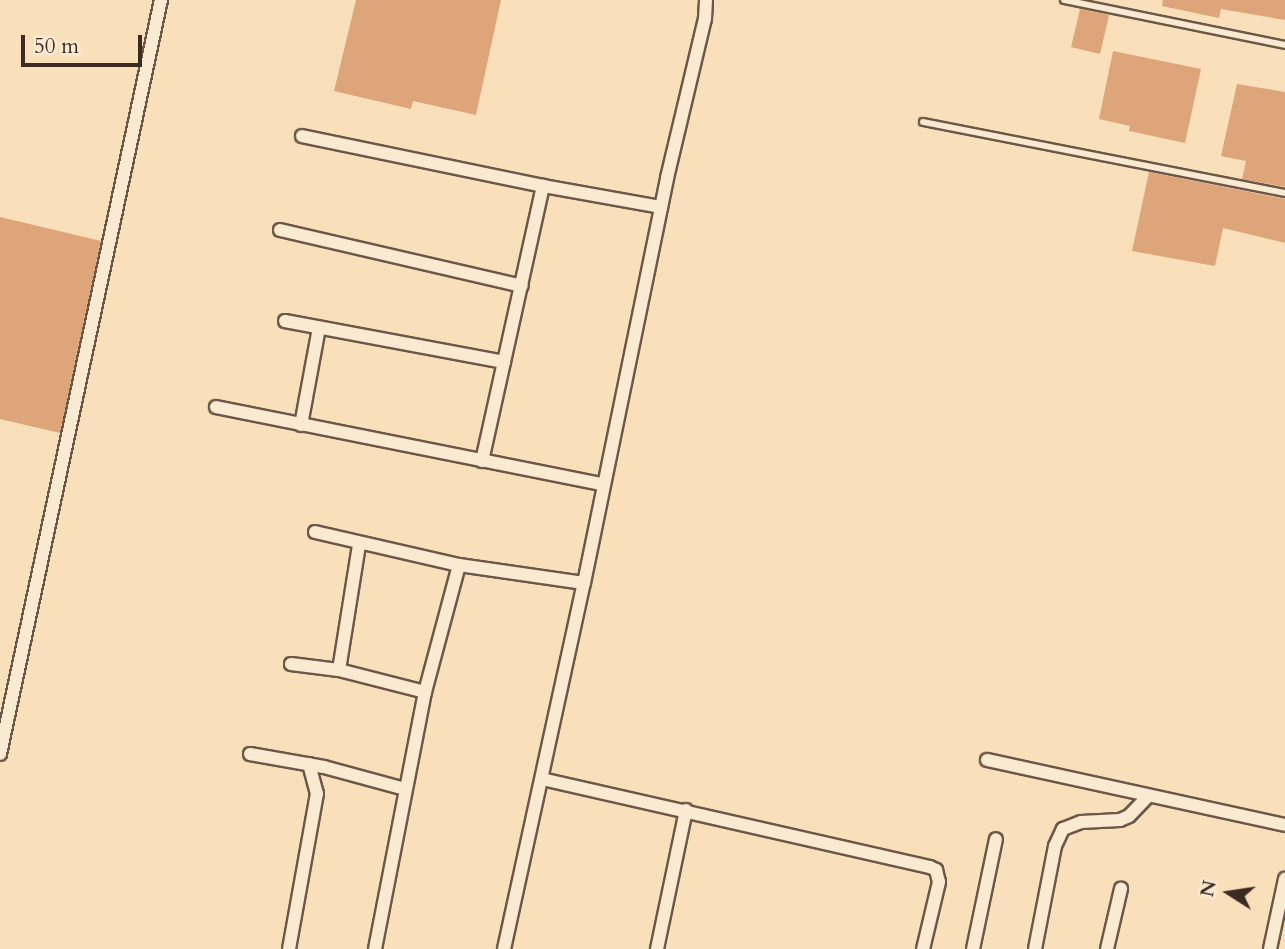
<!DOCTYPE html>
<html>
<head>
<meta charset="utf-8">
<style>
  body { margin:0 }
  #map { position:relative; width:1285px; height:949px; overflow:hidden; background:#f9dfba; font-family:Cardo,serif }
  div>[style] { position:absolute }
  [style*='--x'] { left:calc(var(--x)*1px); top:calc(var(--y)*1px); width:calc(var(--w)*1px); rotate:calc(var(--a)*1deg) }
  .building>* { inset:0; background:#dfa57a }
  .roads { filter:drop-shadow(2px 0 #6c5849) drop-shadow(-2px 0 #6c5849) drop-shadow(0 2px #6c5849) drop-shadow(0 -2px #6c5849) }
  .lane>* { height:6px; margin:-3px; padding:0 3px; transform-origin:3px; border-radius:3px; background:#fbead2 }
  .street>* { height:12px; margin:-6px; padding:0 6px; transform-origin:6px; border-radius:6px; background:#fbead2 }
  span { translate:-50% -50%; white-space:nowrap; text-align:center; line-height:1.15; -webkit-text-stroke:5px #fbead2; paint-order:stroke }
  .north { position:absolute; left:1194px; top:858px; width:70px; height:70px; -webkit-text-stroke:5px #fbead2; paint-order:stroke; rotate:282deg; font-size:19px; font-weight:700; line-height:28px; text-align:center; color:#3d2b23 }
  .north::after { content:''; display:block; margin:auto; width:24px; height:32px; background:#3d2b23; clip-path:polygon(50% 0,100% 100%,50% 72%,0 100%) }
  .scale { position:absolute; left:21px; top:35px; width:121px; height:32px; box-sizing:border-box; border:4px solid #3d2b23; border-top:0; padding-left:9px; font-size:21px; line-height:24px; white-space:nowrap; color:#3d2b23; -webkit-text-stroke:5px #fbead2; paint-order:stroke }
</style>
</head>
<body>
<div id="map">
  <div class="building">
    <i style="clip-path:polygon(356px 0,501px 0,476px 115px,413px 101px,411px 109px,334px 91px)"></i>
    <i style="clip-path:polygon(1163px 0,1285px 0,1285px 20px,1221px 9px,1219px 18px,1162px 6px)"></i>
    <i style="clip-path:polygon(1080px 9px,1109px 15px,1100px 54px,1071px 47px)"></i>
    <i style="clip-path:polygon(1113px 51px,1201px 69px,1185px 143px,1129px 131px,1130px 126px,1099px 119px)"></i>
    <i style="clip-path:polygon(1237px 84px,1285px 92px,1285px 187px,1242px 179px,1246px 161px,1221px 156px)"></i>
    <i style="clip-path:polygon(1149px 172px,1285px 199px,1285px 243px,1223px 228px,1215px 266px,1132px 251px)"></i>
    <i style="clip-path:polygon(0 217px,101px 241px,60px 433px,0 419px)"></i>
  </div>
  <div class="roads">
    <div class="lane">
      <i style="--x:1064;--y:0;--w:226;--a:11.5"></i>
      <i style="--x:923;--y:122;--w:369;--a:11.1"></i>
    </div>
    <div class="street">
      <i style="--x:302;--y:136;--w:246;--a:11.7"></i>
      <i style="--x:543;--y:186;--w:120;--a:10.1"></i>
      <i style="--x:280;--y:230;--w:248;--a:13"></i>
      <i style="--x:285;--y:321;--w:223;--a:10.6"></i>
      <i style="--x:216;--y:407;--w:395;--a:11.3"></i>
      <i style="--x:301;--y:425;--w:99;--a:-79.5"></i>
      <i style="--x:482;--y:461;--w:282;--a:-77.5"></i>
      <i style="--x:315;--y:532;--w:148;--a:12.9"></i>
      <i style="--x:459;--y:565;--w:126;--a:8.2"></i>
      <i style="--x:291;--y:664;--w:48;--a:7.1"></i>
      <i style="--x:339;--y:670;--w:89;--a:14.3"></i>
      <i style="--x:339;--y:670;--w:127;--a:-80.9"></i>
      <i style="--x:0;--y:754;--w:771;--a:-77.95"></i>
      <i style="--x:250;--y:754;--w:75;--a:10"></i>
      <i style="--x:324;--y:767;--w:84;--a:15.2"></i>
      <i style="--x:987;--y:760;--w:305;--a:12.3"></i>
      <i style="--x:542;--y:779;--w:398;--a:12.8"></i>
      <i style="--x:930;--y:867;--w:7;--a:27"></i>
      <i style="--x:936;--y:870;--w:12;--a:76"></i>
      <i style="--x:939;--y:882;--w:69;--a:103.4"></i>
      <i style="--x:289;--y:949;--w:158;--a:-79.8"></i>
      <i style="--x:317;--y:794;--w:31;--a:-105"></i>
      <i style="--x:375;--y:949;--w:262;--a:-79"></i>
      <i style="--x:425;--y:692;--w:131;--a:-75"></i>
      <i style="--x:504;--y:949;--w:375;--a:-77.7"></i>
      <i style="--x:584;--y:583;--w:413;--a:-78.4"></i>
      <i style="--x:667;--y:178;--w:163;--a:-76.6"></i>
      <i style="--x:705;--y:19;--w:19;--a:-87"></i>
      <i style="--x:657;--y:949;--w:142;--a:-78.2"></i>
      <i style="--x:973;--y:949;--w:112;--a:-78.2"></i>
      <i style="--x:1035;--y:949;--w:105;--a:-79"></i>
      <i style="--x:1055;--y:846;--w:19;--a:-65"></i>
      <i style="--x:1063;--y:829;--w:19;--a:-21"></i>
      <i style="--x:1081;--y:822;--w:39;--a:-3"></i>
      <i style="--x:1120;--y:820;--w:10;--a:-24"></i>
      <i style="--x:1129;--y:816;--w:28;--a:-46"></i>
      <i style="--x:1107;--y:949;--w:62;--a:-76.9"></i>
      <i style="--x:1270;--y:949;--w:72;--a:-77.9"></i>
    </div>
  </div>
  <div class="north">N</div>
  <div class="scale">50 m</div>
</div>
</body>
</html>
